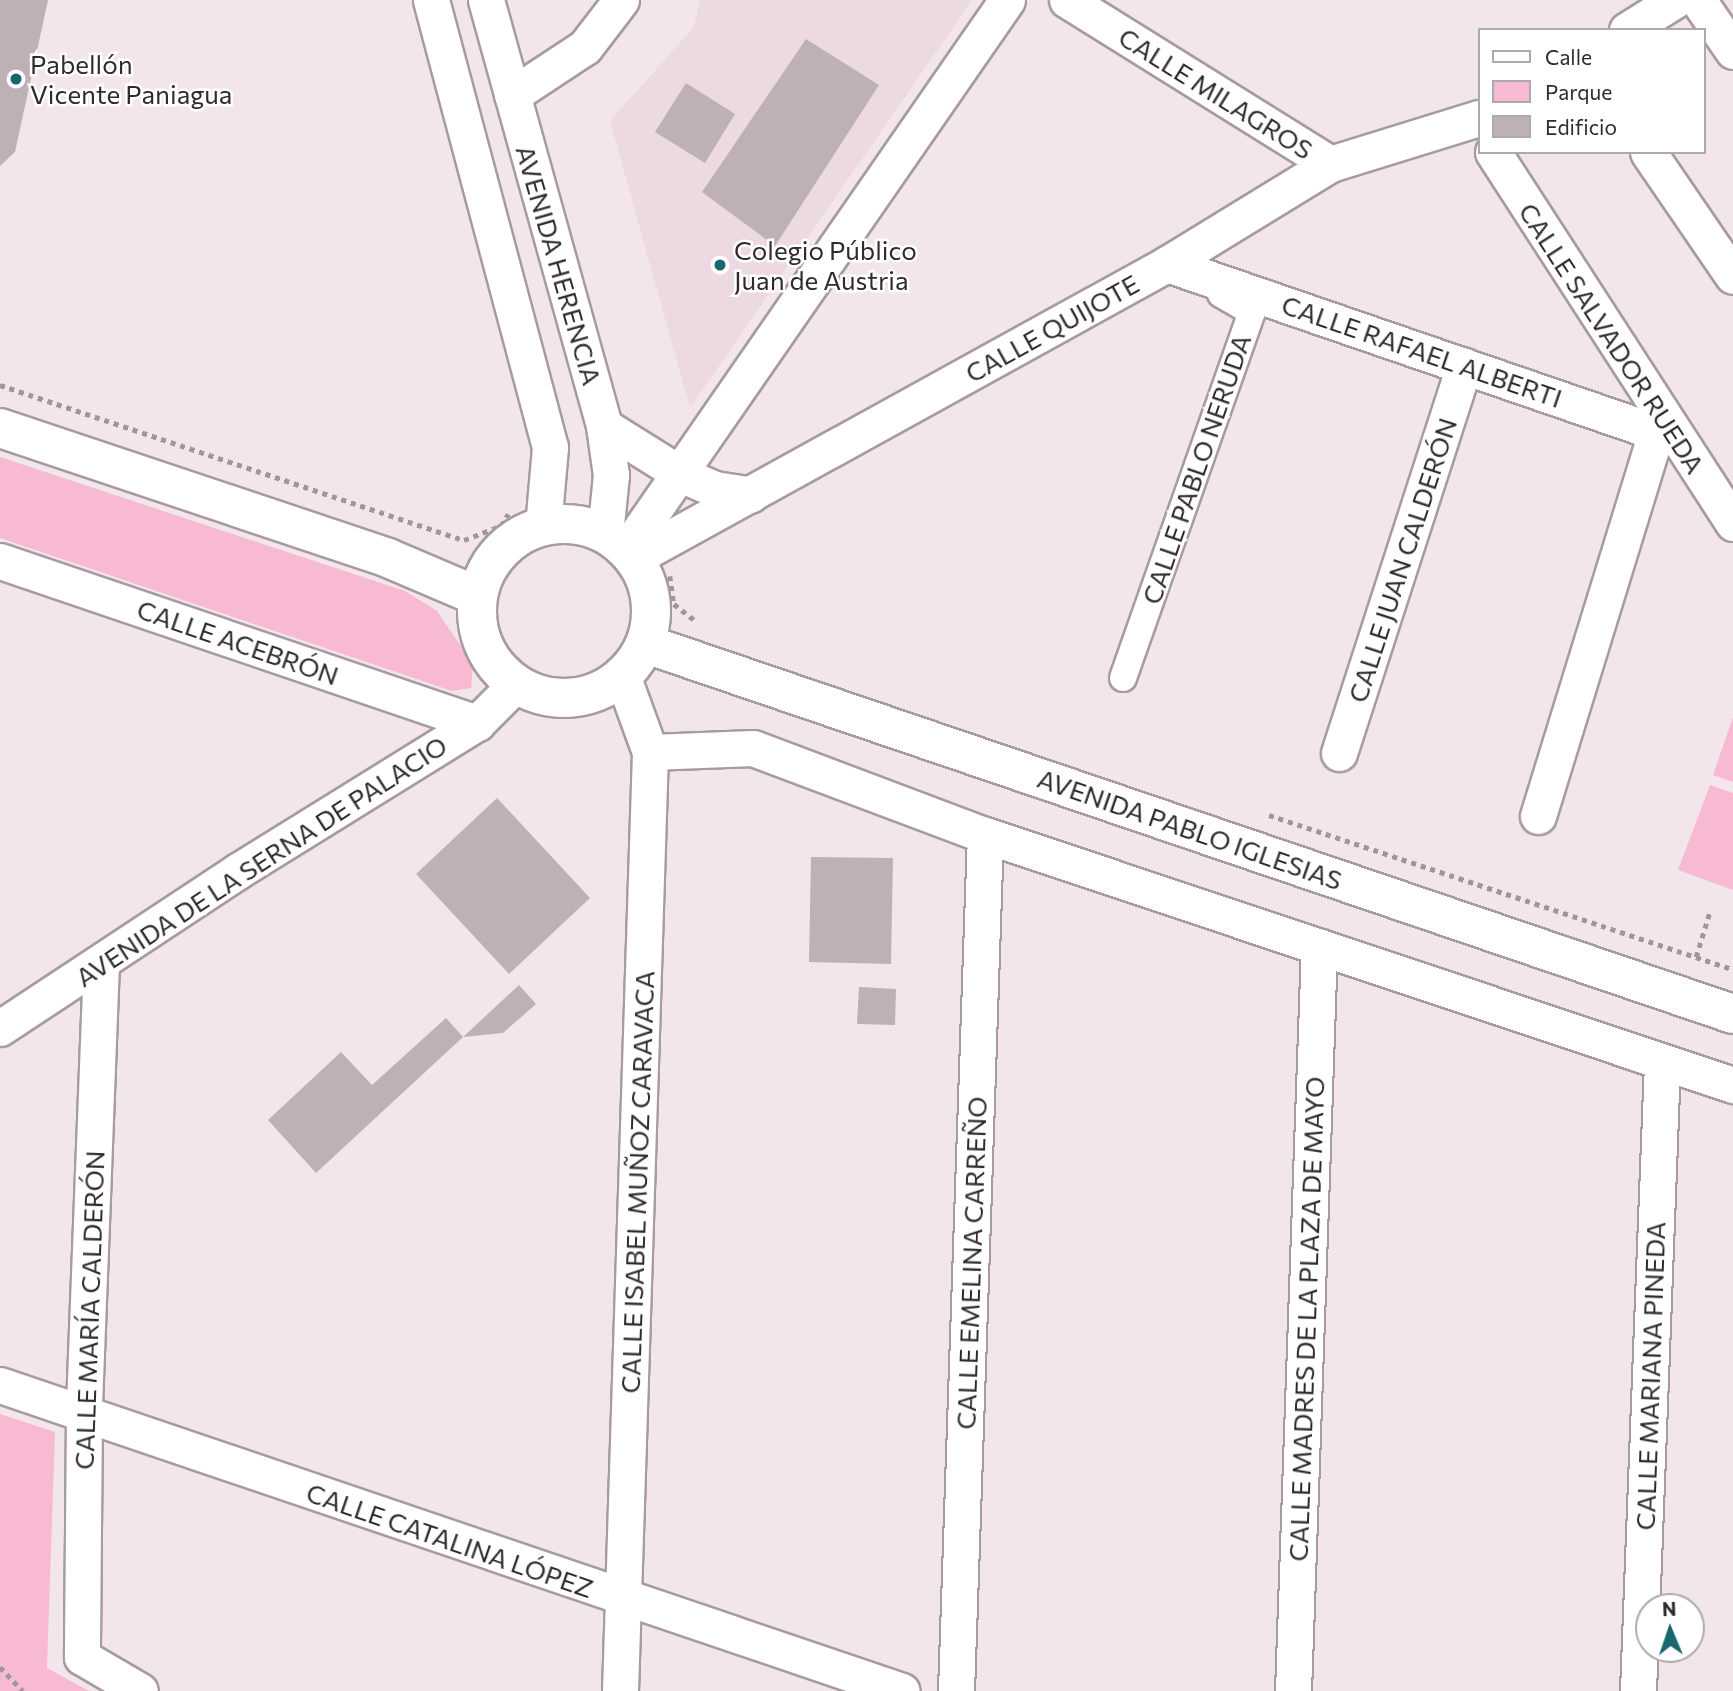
<!DOCTYPE html>
<html>
<head>
<meta charset="utf-8">
<style>
  body { margin:0 }
  #map { position:relative; width:1733px; height:1691px; overflow:hidden; background:#f2e6eb; font-family:Commissioner,sans-serif }
  div>[style] { position:absolute }
  [style*='--x'] { left:calc(var(--x)*1px); top:calc(var(--y)*1px); width:calc(var(--w)*1px); rotate:calc(var(--a)*1deg) }
  .built>* { inset:0; background:#edd9e1 }
  .green>* { inset:0; background:#f8b9d3 }
  .building>* { inset:0; background:#bdb1b6 }
  .path>* { height:4.5px; margin-top:-2.25px; transform-origin:0; background:repeating-linear-gradient(90deg,#9e9699 0 5px,transparent 0 10px) }
  .roads { filter:drop-shadow(2px 0 #a79ba0) drop-shadow(-2px 0 #a79ba0) drop-shadow(0 2px #a79ba0) drop-shadow(0 -2px #a79ba0) }
  .pedestrian>* { height:26px; margin:-13px; padding:0 13px; transform-origin:13px; border-radius:13px; background:#fff }
  .minor>* { height:35px; margin:-17.5px; padding:0 17.5px; transform-origin:17.5px; border-radius:17.5px; background:#fff }
  .secondary>* { height:38px; margin:-19px; padding:0 19px; transform-origin:19px; border-radius:19px; background:#fff }
  .secondary>.ring { margin:-19px; padding:0; box-sizing:content-box; background:none; border:38px solid #fff; border-radius:50% }
  .dots>* { width:19px; height:19px; translate:-50% -50%; box-sizing:border-box; border:4px solid #fff; border-radius:50% }
  span { translate:-50% -50%; white-space:nowrap; text-align:center; line-height:1.15; -webkit-text-stroke:5px #fff; paint-order:stroke }
  .poi-label { font-size:26px; color:#2f2b2c }
  .left { translate:0 -50%; text-align:left }
  .street-label { font-size:26px; color:#2f2b2c }
  .legend { position:absolute; left:1478px; top:28px; width:228px; height:126px; box-sizing:border-box; background:#fff; border:2px solid #acaaab; margin:0; padding:9px 12px; list-style:none; font-size:21px; color:#2f2b2c }
  .legend li { display:flex; align-items:center; gap:14px; height:35px }
  .legend b { width:35px; border:2px solid #acaaab }
  .north { position:absolute; left:1635px; top:1593px; width:70px; height:70px; box-sizing:border-box; background:#fff; border:2px solid #acaaab; border-radius:50%; rotate:358deg; font-size:19px; font-weight:700; line-height:28px; text-align:center; color:#2f2b2c }
  .north::after { content:''; display:block; margin:auto; width:24px; height:32px; background:#19666c; clip-path:polygon(50% 0,100% 100%,50% 72%,0 100%) }
</style>
</head>
<body>
<div id="map">
  <div class="built">
    <i style="clip-path:polygon(700px 0,972px 0,690px 408px,610px 121px,694px 27px)"></i>
  </div>
  <div class="green">
    <i style="clip-path:polygon(0 457px,405px 591px,437px 611px,473px 664px,471px 688px,452px 691px,0 538px)"></i>
    <i style="clip-path:polygon(1733px 717px,1733px 782px,1713px 775px)"></i>
    <i style="clip-path:polygon(1710px 785px,1733px 793px,1733px 890px,1678px 870px)"></i>
    <i style="clip-path:polygon(0 1414px,55px 1432px,47px 1668px,89px 1691px,0 1691px)"></i>
  </div>
  <div class="building">
    <i style="clip-path:polygon(0 0,48px 0,15px 152px,0 166px)"></i>
    <i style="clip-path:polygon(806px 39px,879px 85px,775px 246px,702px 192px)"></i>
    <i style="clip-path:polygon(686px 83px,735px 114px,705px 163px,655px 132px)"></i>
    <i style="clip-path:polygon(497px 798px,590px 898px,509px 974px,416px 874px)"></i>
    <i style="clip-path:polygon(811px 857px,893px 858px,891px 964px,809px 962px)"></i>
    <i style="clip-path:polygon(519px 985px,536px 1004px,503px 1033px,463px 1037px,316px 1173px,268px 1120px,341px 1052px,372px 1085px,446px 1018px,463px 1037px)"></i>
    <i style="clip-path:polygon(859px 987px,896px 989px,895px 1025px,857px 1024px)"></i>
  </div>
  <div class="path">
    <i style="--x:0;--y:385;--w:489;--a:18.5"></i>
    <i style="--x:464;--y:540;--w:40;--a:-21"></i>
    <i style="--x:501;--y:526;--w:14;--a:-60"></i>
    <i style="--x:670;--y:576;--w:28;--a:82"></i>
    <i style="--x:674;--y:604;--w:29;--a:38"></i>
    <i style="--x:1269;--y:815;--w:489;--a:18.4"></i>
    <i style="--x:1696;--y:957;--w:48;--a:-73.1"></i>
    <i style="--x:0;--y:1667;--w:33;--a:46"></i>
  </div>
  <div class="roads">
    <div class="pedestrian">
      <i style="--x:1123;--y:678;--w:388;--a:-70.6"></i>
      <i style="--x:1252;--y:312;--w:36;--a:-150"></i>
    </div>
    <div class="minor">
      <i style="--x:431;--y:0;--w:463;--a:75.1"></i>
      <i style="--x:550;--y:447;--w:80;--a:95"></i>
      <i style="--x:486;--y:0;--w:442;--a:74.5"></i>
      <i style="--x:604;--y:426;--w:49;--a:81.9"></i>
      <i style="--x:611;--y:475;--w:59;--a:95.8"></i>
      <i style="--x:1067;--y:0;--w:310;--a:31.9"></i>
      <i style="--x:1698;--y:0;--w:62;--a:55.5"></i>
      <i style="--x:1627;--y:30;--w:57;--a:-32"></i>
      <i style="--x:512;--y:95;--w:87;--a:-33.3"></i>
      <i style="--x:585;--y:47;--w:59;--a:-52.5"></i>
      <i style="--x:1493;--y:152;--w:442;--a:57.1"></i>
      <i style="--x:1648;--y:152;--w:150;--a:55.6"></i>
      <i style="--x:1167;--y:264;--w:538;--a:18.97"></i>
      <i style="--x:604;--y:426;--w:92;--a:32.1"></i>
      <i style="--x:682;--y:475;--w:36;--a:23"></i>
      <i style="--x:715;--y:489;--w:36;--a:9"></i>
      <i style="--x:626;--y:550;--w:669;--a:-55.29"></i>
      <i style="--x:632;--y:559;--w:611;--a:-28.87"></i>
      <i style="--x:1167;--y:264;--w:191;--a:-31.5"></i>
      <i style="--x:1330;--y:164;--w:156;--a:-17.2"></i>
      <i style="--x:0;--y:561;--w:504;--a:18.76"></i>
      <i style="--x:650;--y:752;--w:103;--a:-2.2"></i>
      <i style="--x:753;--y:748;--w:248;--a:20.6"></i>
      <i style="--x:985;--y:835;--w:789;--a:18.48"></i>
      <i style="--x:1339;--y:753;--w:407;--a:-72.1"></i>
      <i style="--x:1538;--y:816;--w:402;--a:-72.9"></i>
      <i style="--x:101;--y:963;--w:452;--a:92.2"></i>
      <i style="--x:84;--y:1415;--w:242;--a:90.5"></i>
      <i style="--x:82;--y:1657;--w:67;--a:30.4"></i>
      <i style="--x:0;--y:1028;--w:285;--a:-33.4"></i>
      <i style="--x:238;--y:871;--w:281;--a:-31.8"></i>
      <i style="--x:477;--y:723;--w:54;--a:-45"></i>
      <i style="--x:0;--y:1385;--w:952;--a:18.74"></i>
      <i style="--x:620;--y:1691;--w:939;--a:-88.17"></i>
      <i style="--x:650;--y:752;--w:79;--a:-110"></i>
      <i style="--x:956;--y:1691;--w:856;--a:-88.06"></i>
      <i style="--x:1293;--y:1691;--w:745;--a:-88"></i>
      <i style="--x:1638;--y:1691;--w:629;--a:-87.81"></i>
    </div>
    <div class="secondary">
      <i style="--x:0;--y:428;--w:409;--a:18.5"></i>
      <i style="--x:388;--y:558;--w:97;--a:23.1"></i>
      <i class="ring" style="left:477px;top:524px;width:136px;height:136px"></i>
      <i style="--x:646;--y:644;--w:1148;--a:18.8"></i>
    </div>
  </div>
  <div class="dots">
    <i style="left:16px;top:79px;background:#19666c"></i>
    <i style="left:720px;top:265px;background:#19666c"></i>
  </div>
  <div class="poi-label">
    <span class="left" style="left:30px;top:79px">Pabellón<br>Vicente Paniagua</span>
    <span class="left" style="left:734px;top:265px">Colegio Público<br>Juan de Austria</span>
  </div>
  <div class="street-label">
    <span style="left:1216px;top:93px;rotate:32deg">CALLE MILAGROS</span>
    <span style="left:559px;top:265px;rotate:74deg">AVENIDA HERENCIA</span>
    <span style="left:1052px;top:328px;rotate:-29deg">CALLE QUIJOTE</span>
    <span style="left:1612px;top:338px;rotate:57deg">CALLE SALVADOR RUEDA</span>
    <span style="left:1422px;top:351px;rotate:19deg">CALLE RAFAEL ALBERTI</span>
    <span style="left:1196px;top:469px;rotate:-71deg">CALLE PABLO NERUDA</span>
    <span style="left:1402px;top:560px;rotate:-72deg">CALLE JUAN CALDERÓN</span>
    <span style="left:238px;top:642px;rotate:19deg">CALLE ACEBRÓN</span>
    <span style="left:1190px;top:829px;rotate:19deg">AVENIDA PABLO IGLESIAS</span>
    <span style="left:261px;top:861px;rotate:-33deg">AVENIDA DE LA SERNA DE PALACIO</span>
    <span style="left:637px;top:1182px;rotate:-88deg">CALLE ISABEL MUÑOZ CARAVACA</span>
    <span style="left:971px;top:1263px;rotate:-88deg">CALLE EMELINA CARREÑO</span>
    <span style="left:89px;top:1310px;rotate:-88deg">CALLE MARÍA CALDERÓN</span>
    <span style="left:1306px;top:1319px;rotate:-88deg">CALLE MADRES DE LA PLAZA DE MAYO</span>
    <span style="left:1650px;top:1376px;rotate:-88deg">CALLE MARIANA PINEDA</span>
    <span style="left:450px;top:1540px;rotate:19deg">CALLE CATALINA LÓPEZ</span>
  </div>
  <ul class="legend">
  <li><b style="height:9px;background:#fff"></b>Calle</li>
  <li><b style="height:19px;background:#f8b9d3"></b>Parque</li>
  <li><b style="height:19px;background:#bdb1b6"></b>Edificio</li>
  </ul>
  <div class="north">N</div>
</div>
</body>
</html>
